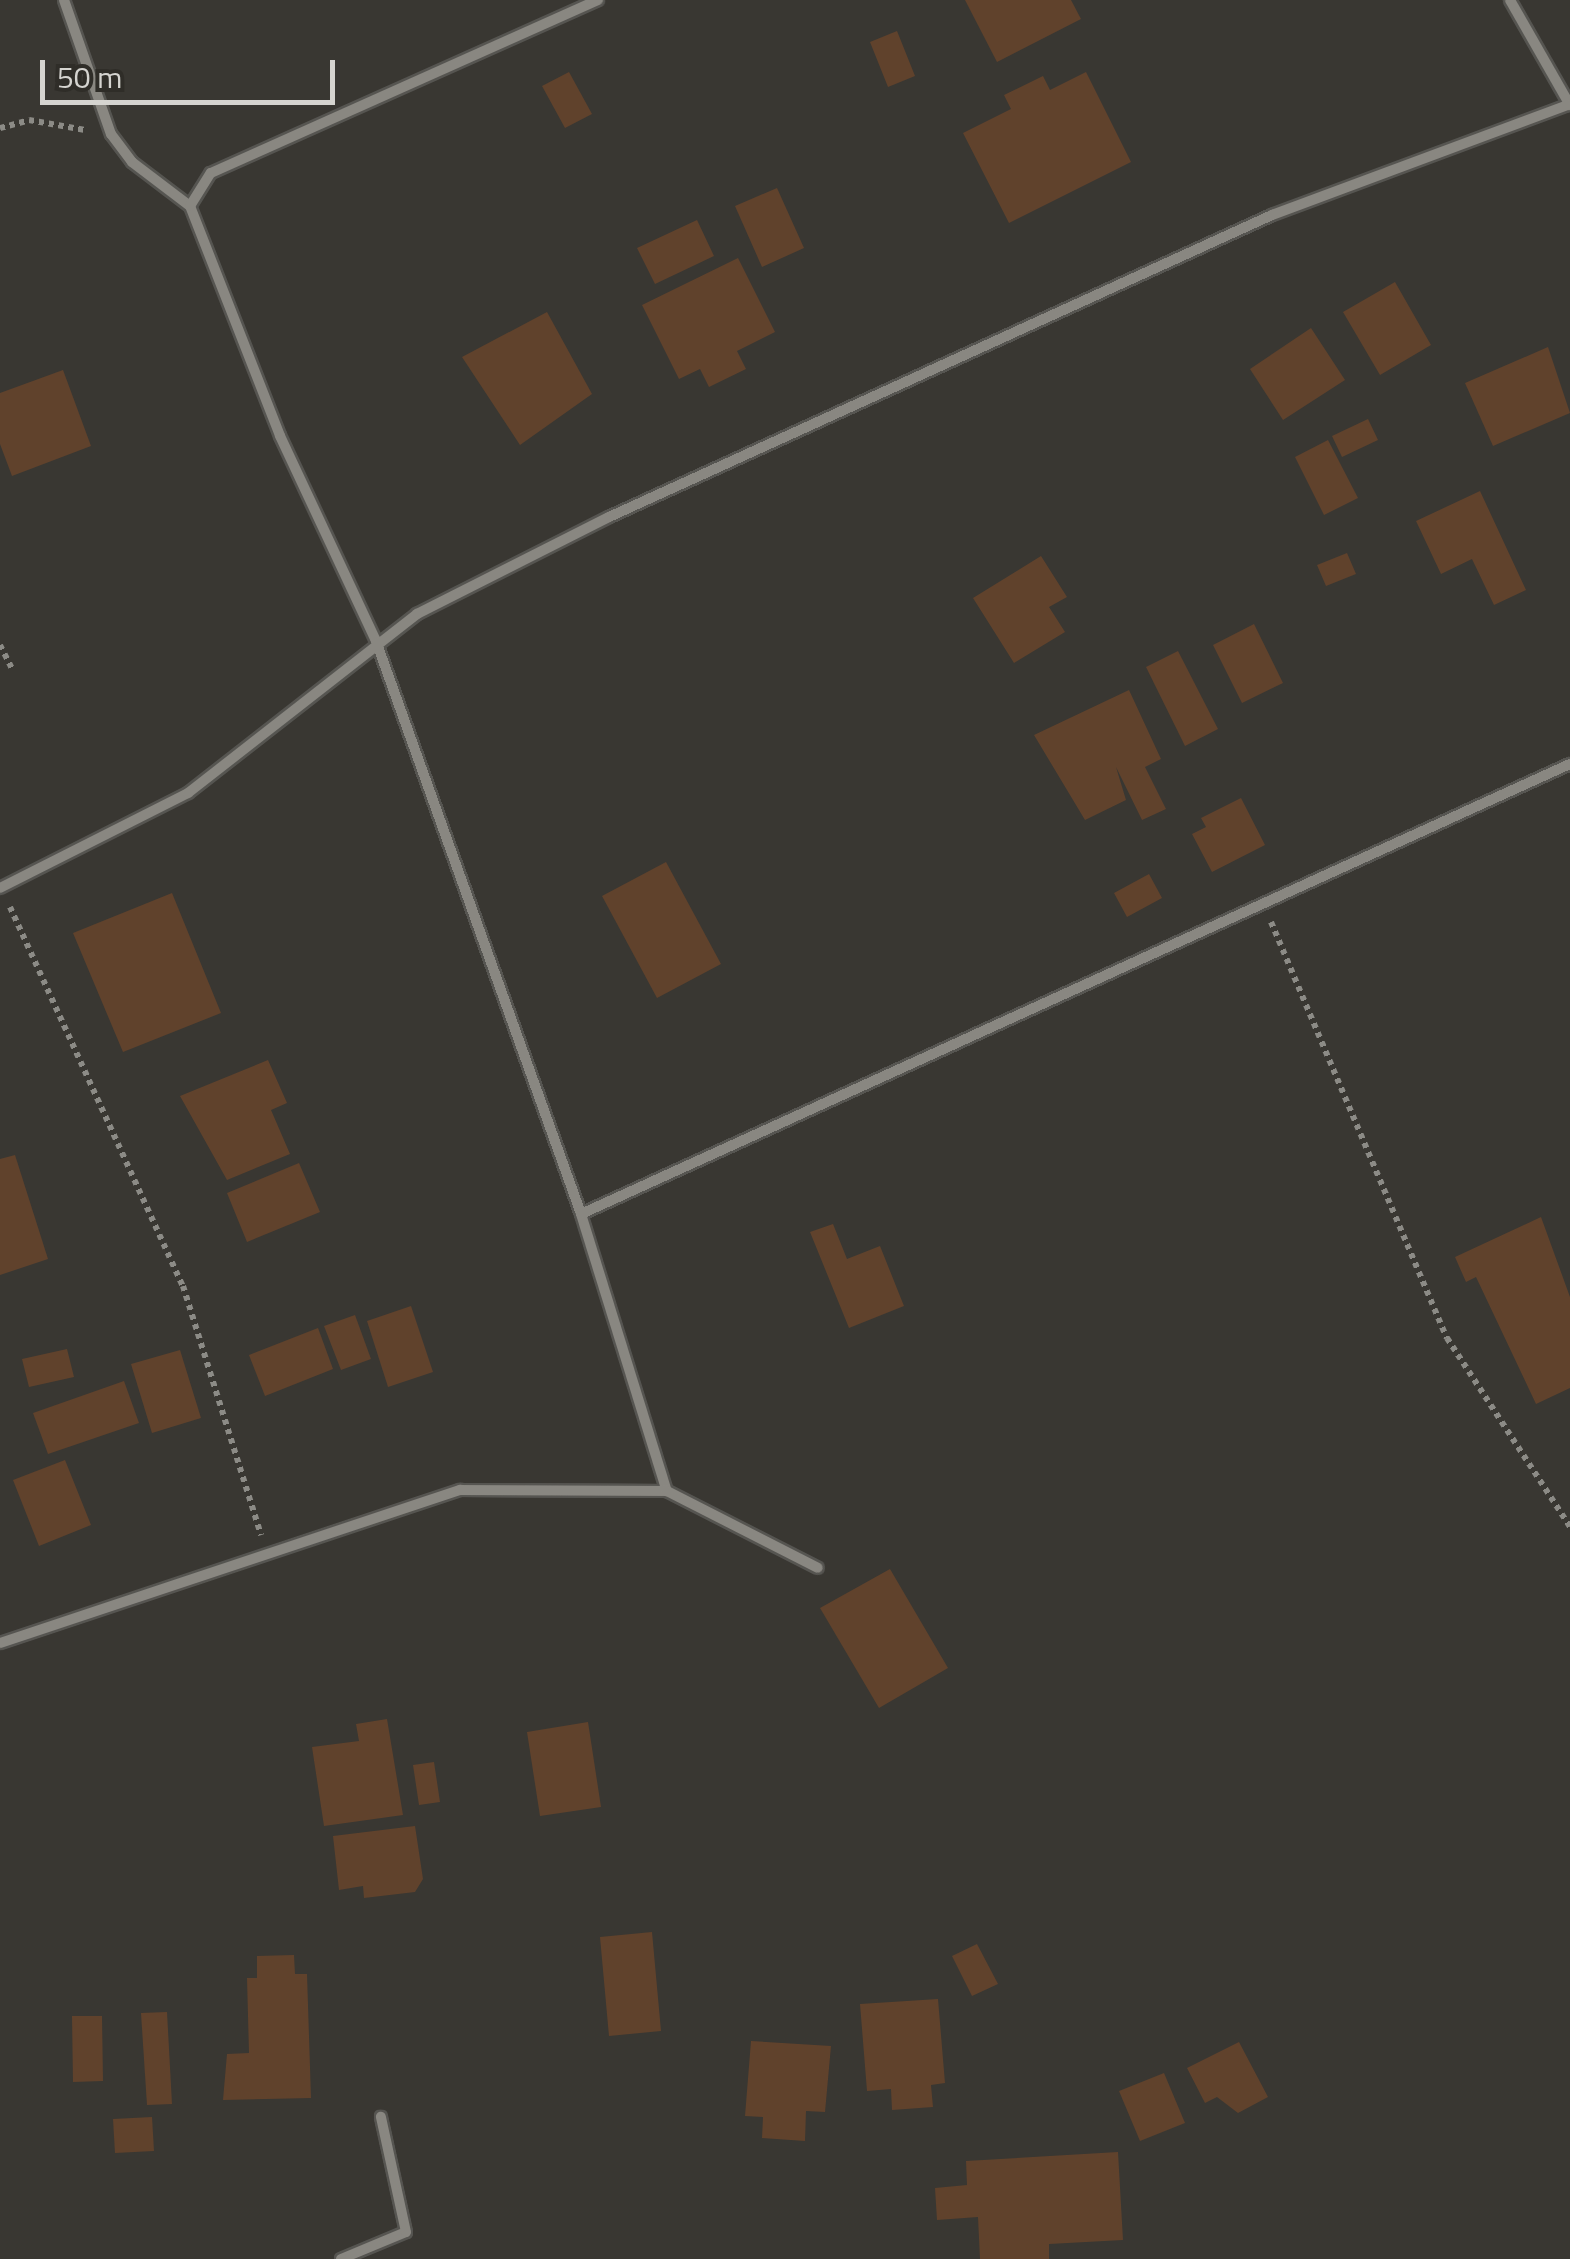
<!DOCTYPE html>
<html>
<head>
<meta charset="utf-8">
<style>
  body { margin:0 }
  #map { position:relative; width:1570px; height:2259px; overflow:hidden; background:#393732; font-family:"Titillium Web",sans-serif }
  div>[style] { position:absolute }
  [style*='--x'] { left:calc(var(--x)*1px); top:calc(var(--y)*1px); width:calc(var(--w)*1px); rotate:calc(var(--a)*1deg) }
  .building>* { inset:0; background:#60422c }
  .path>* { height:6px; margin-top:-3px; transform-origin:0; background:repeating-linear-gradient(90deg,#8c8b86 0 5px,transparent 0 10px) }
  .roads { filter:drop-shadow(2px 0 #565551) drop-shadow(-2px 0 #565551) drop-shadow(0 2px #565551) drop-shadow(0 -2px #565551) }
  .minor>* { height:10px; margin:-5px; padding:0 5px; transform-origin:5px; border-radius:5px; background:#898781 }
  span { translate:-50% -50%; white-space:nowrap; text-align:center; line-height:1.15; -webkit-text-stroke:8px #2f2d28; paint-order:stroke }
  .scale { position:absolute; left:40px; top:60px; width:295px; height:45px; box-sizing:border-box; border:5px solid #d5d4d0; border-top:0; padding-left:12px; font-size:30px; line-height:35px; white-space:nowrap; color:#d5d4d0; -webkit-text-stroke:8px #2f2d28; paint-order:stroke }
</style>
</head>
<body>
<div id="map">
  <div class="building">
    <i style="clip-path:polygon(965px 0,1071px 0,1081px 19px,997px 62px)"></i>
    <i style="clip-path:polygon(897px 31px,915px 76px,888px 87px,870px 42px)"></i>
    <i style="clip-path:polygon(569px 72px,592px 114px,565px 128px,542px 86px)"></i>
    <i style="clip-path:polygon(1086px 72px,1131px 162px,1009px 223px,963px 133px,1011px 109px,1004px 95px,1043px 76px,1050px 90px)"></i>
    <i style="clip-path:polygon(777px 188px,804px 248px,762px 267px,735px 206px)"></i>
    <i style="clip-path:polygon(697px 220px,714px 256px,655px 284px,637px 248px)"></i>
    <i style="clip-path:polygon(738px 258px,775px 332px,737px 351px,746px 369px,709px 387px,700px 369px,679px 379px,642px 305px)"></i>
    <i style="clip-path:polygon(1395px 282px,1431px 345px,1380px 375px,1343px 312px)"></i>
    <i style="clip-path:polygon(547px 312px,592px 394px,520px 445px,462px 357px)"></i>
    <i style="clip-path:polygon(1311px 328px,1345px 380px,1283px 420px,1250px 369px)"></i>
    <i style="clip-path:polygon(1548px 347px,1570px 413px,1493px 446px,1465px 383px)"></i>
    <i style="clip-path:polygon(63px 370px,91px 446px,12px 476px,0 444px,0 393px)"></i>
    <i style="clip-path:polygon(1368px 419px,1378px 440px,1342px 457px,1332px 436px)"></i>
    <i style="clip-path:polygon(1328px 440px,1358px 498px,1324px 515px,1295px 457px)"></i>
    <i style="clip-path:polygon(1480px 491px,1526px 590px,1494px 605px,1472px 559px,1441px 574px,1416px 521px)"></i>
    <i style="clip-path:polygon(1347px 553px,1356px 574px,1326px 586px,1317px 565px)"></i>
    <i style="clip-path:polygon(1041px 556px,1067px 597px,1049px 607px,1065px 632px,1014px 663px,973px 598px)"></i>
    <i style="clip-path:polygon(1254px 624px,1283px 683px,1242px 703px,1213px 645px)"></i>
    <i style="clip-path:polygon(1178px 651px,1218px 729px,1185px 746px,1146px 667px)"></i>
    <i style="clip-path:polygon(1129px 690px,1161px 759px,1145px 767px,1166px 809px,1142px 820px,1116px 767px,1126px 800px,1085px 820px,1034px 735px)"></i>
    <i style="clip-path:polygon(1241px 798px,1265px 845px,1212px 872px,1192px 834px,1206px 827px,1201px 818px)"></i>
    <i style="clip-path:polygon(666px 862px,721px 964px,657px 998px,602px 896px)"></i>
    <i style="clip-path:polygon(1149px 874px,1162px 898px,1127px 917px,1114px 893px)"></i>
    <i style="clip-path:polygon(172px 893px,221px 1013px,123px 1052px,73px 933px)"></i>
    <i style="clip-path:polygon(268px 1060px,287px 1103px,271px 1110px,290px 1154px,227px 1180px,180px 1096px)"></i>
    <i style="clip-path:polygon(15px 1155px,48px 1259px,0 1275px,0 1159px)"></i>
    <i style="clip-path:polygon(299px 1163px,320px 1212px,247px 1242px,227px 1193px)"></i>
    <i style="clip-path:polygon(1541px 1217px,1570px 1297px,1570px 1388px,1536px 1404px,1476px 1277px,1466px 1282px,1455px 1257px)"></i>
    <i style="clip-path:polygon(833px 1224px,847px 1259px,880px 1246px,904px 1306px,849px 1328px,810px 1232px)"></i>
    <i style="clip-path:polygon(411px 1306px,433px 1372px,388px 1387px,367px 1321px)"></i>
    <i style="clip-path:polygon(355px 1315px,371px 1359px,341px 1370px,324px 1326px)"></i>
    <i style="clip-path:polygon(318px 1328px,333px 1369px,265px 1396px,249px 1355px)"></i>
    <i style="clip-path:polygon(67px 1349px,74px 1377px,29px 1387px,22px 1359px)"></i>
    <i style="clip-path:polygon(180px 1350px,201px 1418px,152px 1433px,131px 1364px)"></i>
    <i style="clip-path:polygon(124px 1381px,139px 1423px,48px 1454px,33px 1413px)"></i>
    <i style="clip-path:polygon(65px 1460px,91px 1525px,39px 1546px,13px 1480px)"></i>
    <i style="clip-path:polygon(890px 1569px,948px 1668px,879px 1708px,820px 1608px)"></i>
    <i style="clip-path:polygon(387px 1719px,403px 1815px,324px 1826px,312px 1747px,359px 1741px,356px 1724px)"></i>
    <i style="clip-path:polygon(588px 1722px,601px 1807px,540px 1816px,527px 1732px)"></i>
    <i style="clip-path:polygon(434px 1762px,440px 1802px,419px 1805px,413px 1765px)"></i>
    <i style="clip-path:polygon(415px 1826px,423px 1879px,415px 1892px,364px 1898px,363px 1886px,339px 1890px,333px 1836px)"></i>
    <i style="clip-path:polygon(652px 1932px,661px 2031px,609px 2036px,600px 1937px)"></i>
    <i style="clip-path:polygon(977px 1944px,998px 1984px,972px 1996px,952px 1956px)"></i>
    <i style="clip-path:polygon(294px 1955px,295px 1974px,307px 1974px,311px 2098px,223px 2100px,227px 2054px,249px 2053px,247px 1978px,257px 1978px,257px 1956px)"></i>
    <i style="clip-path:polygon(938px 1999px,945px 2083px,931px 2085px,933px 2107px,892px 2110px,891px 2089px,867px 2091px,860px 2004px)"></i>
    <i style="clip-path:polygon(167px 2012px,172px 2104px,147px 2105px,141px 2013px)"></i>
    <i style="clip-path:polygon(72px 2016px,102px 2016px,103px 2081px,73px 2082px)"></i>
    <i style="clip-path:polygon(751px 2041px,831px 2046px,825px 2112px,806px 2111px,805px 2141px,762px 2138px,763px 2117px,745px 2116px)"></i>
    <i style="clip-path:polygon(1239px 2042px,1268px 2097px,1238px 2113px,1217px 2097px,1205px 2103px,1187px 2068px)"></i>
    <i style="clip-path:polygon(1164px 2073px,1185px 2123px,1140px 2141px,1119px 2091px)"></i>
    <i style="clip-path:polygon(152px 2117px,154px 2151px,115px 2153px,113px 2119px)"></i>
    <i style="clip-path:polygon(1118px 2152px,1123px 2240px,1049px 2244px,1049px 2259px,980px 2259px,978px 2217px,937px 2220px,935px 2188px,967px 2185px,966px 2161px)"></i>
  </div>
  <div class="path">
    <i style="--x:0;--y:128;--w:30;--a:-15"></i>
    <i style="--x:29;--y:120;--w:57;--a:10.1"></i>
    <i style="--x:0;--y:645;--w:29;--a:63"></i>
    <i style="--x:10;--y:907;--w:417;--a:65.5"></i>
    <i style="--x:183;--y:1286;--w:261;--a:72.6"></i>
    <i style="--x:1271;--y:922;--w:452;--a:67.1"></i>
    <i style="--x:1447;--y:1338;--w:225;--a:56.9"></i>
  </div>
  <div class="roads">
    <div class="minor">
      <i style="--x:64;--y:0;--w:142;--a:70.7"></i>
      <i style="--x:111;--y:134;--w:35;--a:53"></i>
      <i style="--x:132;--y:162;--w:73;--a:37.2"></i>
      <i style="--x:190;--y:206;--w:247;--a:68.6"></i>
      <i style="--x:280;--y:436;--w:226;--a:64.9"></i>
      <i style="--x:376;--y:641;--w:609;--a:70.31"></i>
      <i style="--x:581;--y:1214;--w:290;--a:72.8"></i>
      <i style="--x:1510;--y:0;--w:121;--a:60.3"></i>
      <i style="--x:190;--y:206;--w:39;--a:-58"></i>
      <i style="--x:211;--y:173;--w:424;--a:-24.1"></i>
      <i style="--x:0;--y:888;--w:211;--a:-26.8"></i>
      <i style="--x:188;--y:793;--w:291;--a:-38"></i>
      <i style="--x:417;--y:614;--w:215;--a:-26.8"></i>
      <i style="--x:609;--y:517;--w:729;--a:-24.49"></i>
      <i style="--x:1272;--y:215;--w:318;--a:-20.4"></i>
      <i style="--x:581;--y:1214;--w:1087;--a:-24.47"></i>
      <i style="--x:0;--y:1643;--w:485;--a:-18.4"></i>
      <i style="--x:460;--y:1490;--w:207;--a:0.3"></i>
      <i style="--x:667;--y:1491;--w:169;--a:27"></i>
      <i style="--x:341;--y:2259;--w:70;--a:-22.6"></i>
      <i style="--x:406;--y:2232;--w:118;--a:-102.3"></i>
    </div>
  </div>
  <div class="scale">50 m</div>
</div>
</body>
</html>
